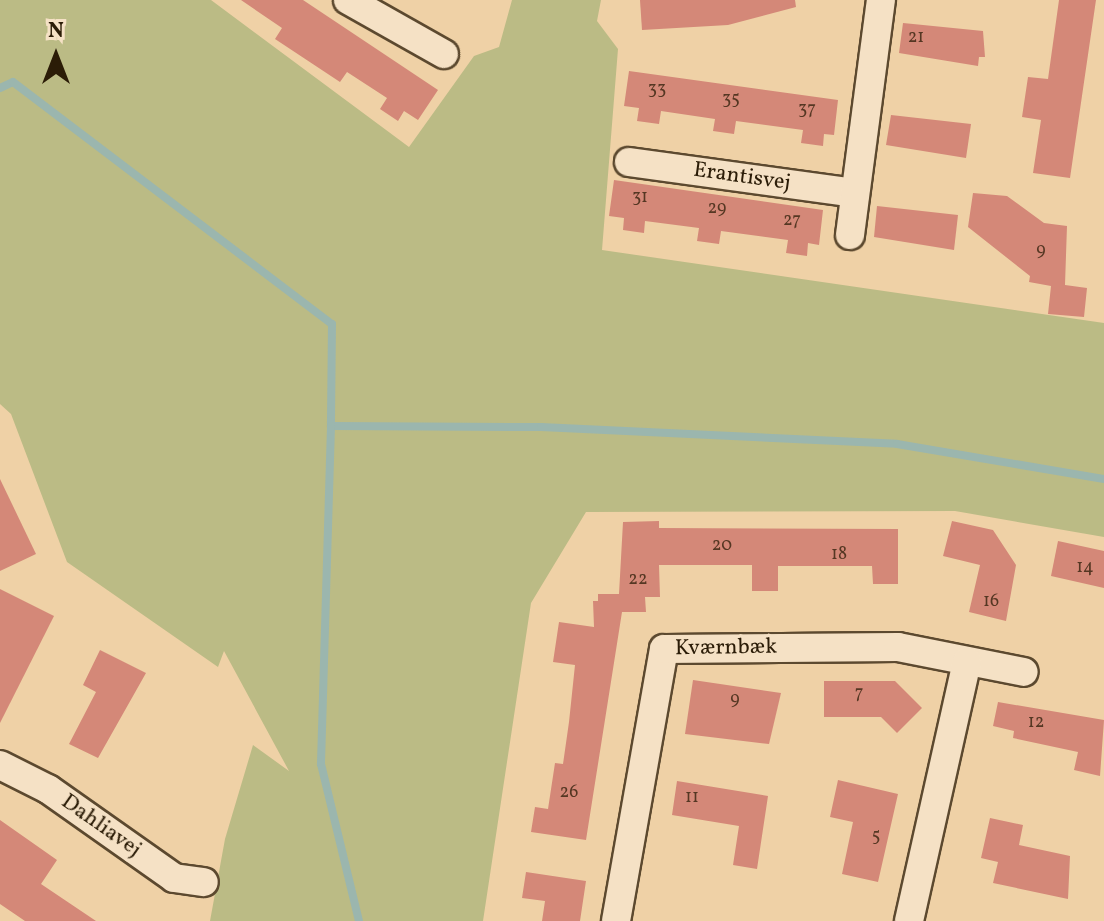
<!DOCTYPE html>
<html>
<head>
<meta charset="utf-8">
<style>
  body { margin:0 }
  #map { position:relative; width:1104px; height:921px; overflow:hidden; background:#efd1a6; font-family:Vollkorn,serif }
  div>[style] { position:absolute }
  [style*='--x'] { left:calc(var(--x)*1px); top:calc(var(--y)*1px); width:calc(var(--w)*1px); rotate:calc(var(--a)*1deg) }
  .green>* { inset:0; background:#bbbb85 }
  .stream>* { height:8px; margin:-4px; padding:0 4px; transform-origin:4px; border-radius:4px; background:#9bb6ae }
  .building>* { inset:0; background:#d48878 }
  .roads { filter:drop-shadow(2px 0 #5c492f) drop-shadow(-2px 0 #5c492f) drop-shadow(0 2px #5c492f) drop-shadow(0 -2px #5c492f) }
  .minor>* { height:28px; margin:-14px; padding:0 14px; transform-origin:14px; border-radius:14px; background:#f5e1c5 }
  span { translate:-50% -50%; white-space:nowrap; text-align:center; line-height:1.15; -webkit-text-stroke:6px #f5e1c5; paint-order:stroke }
  .number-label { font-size:18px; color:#553723 }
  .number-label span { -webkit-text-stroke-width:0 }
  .street-label { font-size:22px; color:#2b1c07 }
  .north { position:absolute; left:16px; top:16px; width:80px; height:80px; -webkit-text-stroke:6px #f5e1c5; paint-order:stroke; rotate:0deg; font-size:22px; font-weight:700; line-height:32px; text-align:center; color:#2b1c07 }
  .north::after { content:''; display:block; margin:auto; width:28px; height:36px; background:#2b1c07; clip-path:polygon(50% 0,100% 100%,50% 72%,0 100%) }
</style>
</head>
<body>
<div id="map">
  <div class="green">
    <i style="clip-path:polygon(0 0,211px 0,409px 147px,474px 56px,499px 47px,512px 0,601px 0,597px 21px,618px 49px,602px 250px,1104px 323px,1104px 537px,955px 511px,586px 512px,531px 603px,483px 921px,210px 921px,225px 839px,253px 745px,289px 771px,224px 651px,218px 667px,67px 562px,11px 414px,0 404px)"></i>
  </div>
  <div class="stream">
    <i style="--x:0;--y:88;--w:14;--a:-25"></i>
    <i style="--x:13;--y:82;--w:400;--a:37.2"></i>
    <i style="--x:332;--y:324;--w:102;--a:90.6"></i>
    <i style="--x:331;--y:426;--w:210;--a:0.3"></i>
    <i style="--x:541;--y:427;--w:356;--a:2.7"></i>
    <i style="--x:897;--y:444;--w:210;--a:9.6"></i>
    <i style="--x:331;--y:426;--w:338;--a:91.7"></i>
    <i style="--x:321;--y:764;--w:162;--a:76.4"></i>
  </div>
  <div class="building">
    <i style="clip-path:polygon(241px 0,303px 0,438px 90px,418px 120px,404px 111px,398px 121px,380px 109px,387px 98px,347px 72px,340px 82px,275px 39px,282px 28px)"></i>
    <i style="clip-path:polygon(640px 0,795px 0,796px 7px,728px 25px,642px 30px)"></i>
    <i style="clip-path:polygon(1059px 0,1096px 0,1070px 178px,1033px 173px,1041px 120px,1022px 117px,1028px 77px,1048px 79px)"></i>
    <i style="clip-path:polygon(903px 23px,983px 31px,985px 57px,979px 57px,978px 66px,899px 53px)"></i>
    <i style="clip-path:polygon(629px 71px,838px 100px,834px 135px,824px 134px,823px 146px,801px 143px,803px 130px,736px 121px,734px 134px,713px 131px,715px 119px,661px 111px,659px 124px,637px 121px,639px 108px,624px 106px)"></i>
    <i style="clip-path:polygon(891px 115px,971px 124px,966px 158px,886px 145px)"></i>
    <i style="clip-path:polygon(614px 180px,823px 210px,819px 245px,808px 243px,807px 256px,786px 253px,788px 240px,721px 231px,719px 244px,697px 241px,699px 228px,645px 221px,644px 233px,623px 230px,624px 218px,609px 216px)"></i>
    <i style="clip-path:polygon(973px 193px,1007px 196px,1044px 223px,1067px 226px,1065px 285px,1087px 288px,1084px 317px,1048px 314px,1051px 286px,1029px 282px,1030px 276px,968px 227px)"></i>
    <i style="clip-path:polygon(877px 206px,958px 215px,954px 250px,874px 237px)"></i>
    <i style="clip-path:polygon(0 479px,36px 554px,0 571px)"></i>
    <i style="clip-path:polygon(659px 521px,659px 528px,898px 529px,898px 584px,873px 584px,872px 566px,778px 566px,778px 591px,752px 591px,752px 565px,659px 565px,660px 597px,645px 597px,646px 612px,622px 612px,586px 840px,531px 832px,535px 807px,548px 809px,555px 763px,563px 764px,569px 722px,575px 665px,553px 662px,559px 622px,594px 627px,593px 601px,598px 601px,598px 594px,619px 594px,623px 522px)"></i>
    <i style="clip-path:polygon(952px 521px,993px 530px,1016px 565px,1006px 621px,969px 612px,980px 565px,943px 556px)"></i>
    <i style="clip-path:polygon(1058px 541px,1104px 551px,1104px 588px,1051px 576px)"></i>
    <i style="clip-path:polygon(0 589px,54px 616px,0 723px)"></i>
    <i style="clip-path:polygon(100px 650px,146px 673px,98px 758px,69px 744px,96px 692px,83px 685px)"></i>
    <i style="clip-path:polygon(693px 680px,781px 693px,769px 744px,685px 734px)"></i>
    <i style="clip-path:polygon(824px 681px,895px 681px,922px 708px,897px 733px,881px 717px,824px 717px)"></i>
    <i style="clip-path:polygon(998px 702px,1104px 720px,1100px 776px,1074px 770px,1078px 752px,1013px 738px,1014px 731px,993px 726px)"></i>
    <i style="clip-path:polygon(838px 780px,898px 794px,878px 882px,842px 874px,853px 822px,830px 817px)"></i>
    <i style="clip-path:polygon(677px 781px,768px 796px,757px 869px,733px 865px,739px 826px,672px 815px)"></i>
    <i style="clip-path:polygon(990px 818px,1023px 825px,1019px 845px,1070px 856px,1068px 899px,993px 883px,998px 862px,981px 858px)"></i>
    <i style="clip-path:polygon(0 820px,57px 860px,41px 884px,96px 921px,25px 921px,0 904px)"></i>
    <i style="clip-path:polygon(526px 872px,586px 881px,580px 921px,542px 921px,545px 901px,522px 898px)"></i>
  </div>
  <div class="roads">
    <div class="minor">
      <i style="--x:348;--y:0;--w:110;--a:29.4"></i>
      <i style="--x:629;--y:162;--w:228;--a:7.8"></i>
      <i style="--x:850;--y:235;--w:237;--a:-82.5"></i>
      <i style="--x:0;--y:765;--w:54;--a:26.6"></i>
      <i style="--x:48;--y:789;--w:154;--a:35.2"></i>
      <i style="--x:174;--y:878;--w:30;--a:8"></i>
      <i style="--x:616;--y:921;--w:276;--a:-80"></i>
      <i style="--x:664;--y:649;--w:234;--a:-0.5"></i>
      <i style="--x:898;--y:647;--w:128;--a:11.2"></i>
      <i style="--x:909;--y:921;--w:266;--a:-77.4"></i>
    </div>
  </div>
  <div class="number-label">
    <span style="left:916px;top:38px">21</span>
    <span style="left:657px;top:90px">33</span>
    <span style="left:731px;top:100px">35</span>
    <span style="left:807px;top:110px">37</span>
    <span style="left:640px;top:198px">31</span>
    <span style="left:717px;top:209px">29</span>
    <span style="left:792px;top:221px">27</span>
    <span style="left:1041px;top:251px">9</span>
    <span style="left:722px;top:546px">20</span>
    <span style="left:839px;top:555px">18</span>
    <span style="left:1085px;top:568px">14</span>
    <span style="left:638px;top:580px">22</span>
    <span style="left:991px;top:602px">16</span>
    <span style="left:859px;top:694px">7</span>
    <span style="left:735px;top:700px">9</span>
    <span style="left:1036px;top:723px">12</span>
    <span style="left:569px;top:793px">26</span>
    <span style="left:692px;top:798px">11</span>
    <span style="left:876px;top:837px">5</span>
  </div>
  <div class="street-label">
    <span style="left:742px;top:177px;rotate:8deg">Erantisvej</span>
    <span style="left:726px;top:648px;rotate:-1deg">Kværnbæk</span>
    <span style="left:101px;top:826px;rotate:35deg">Dahliavej</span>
  </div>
  <div class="north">N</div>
</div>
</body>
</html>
